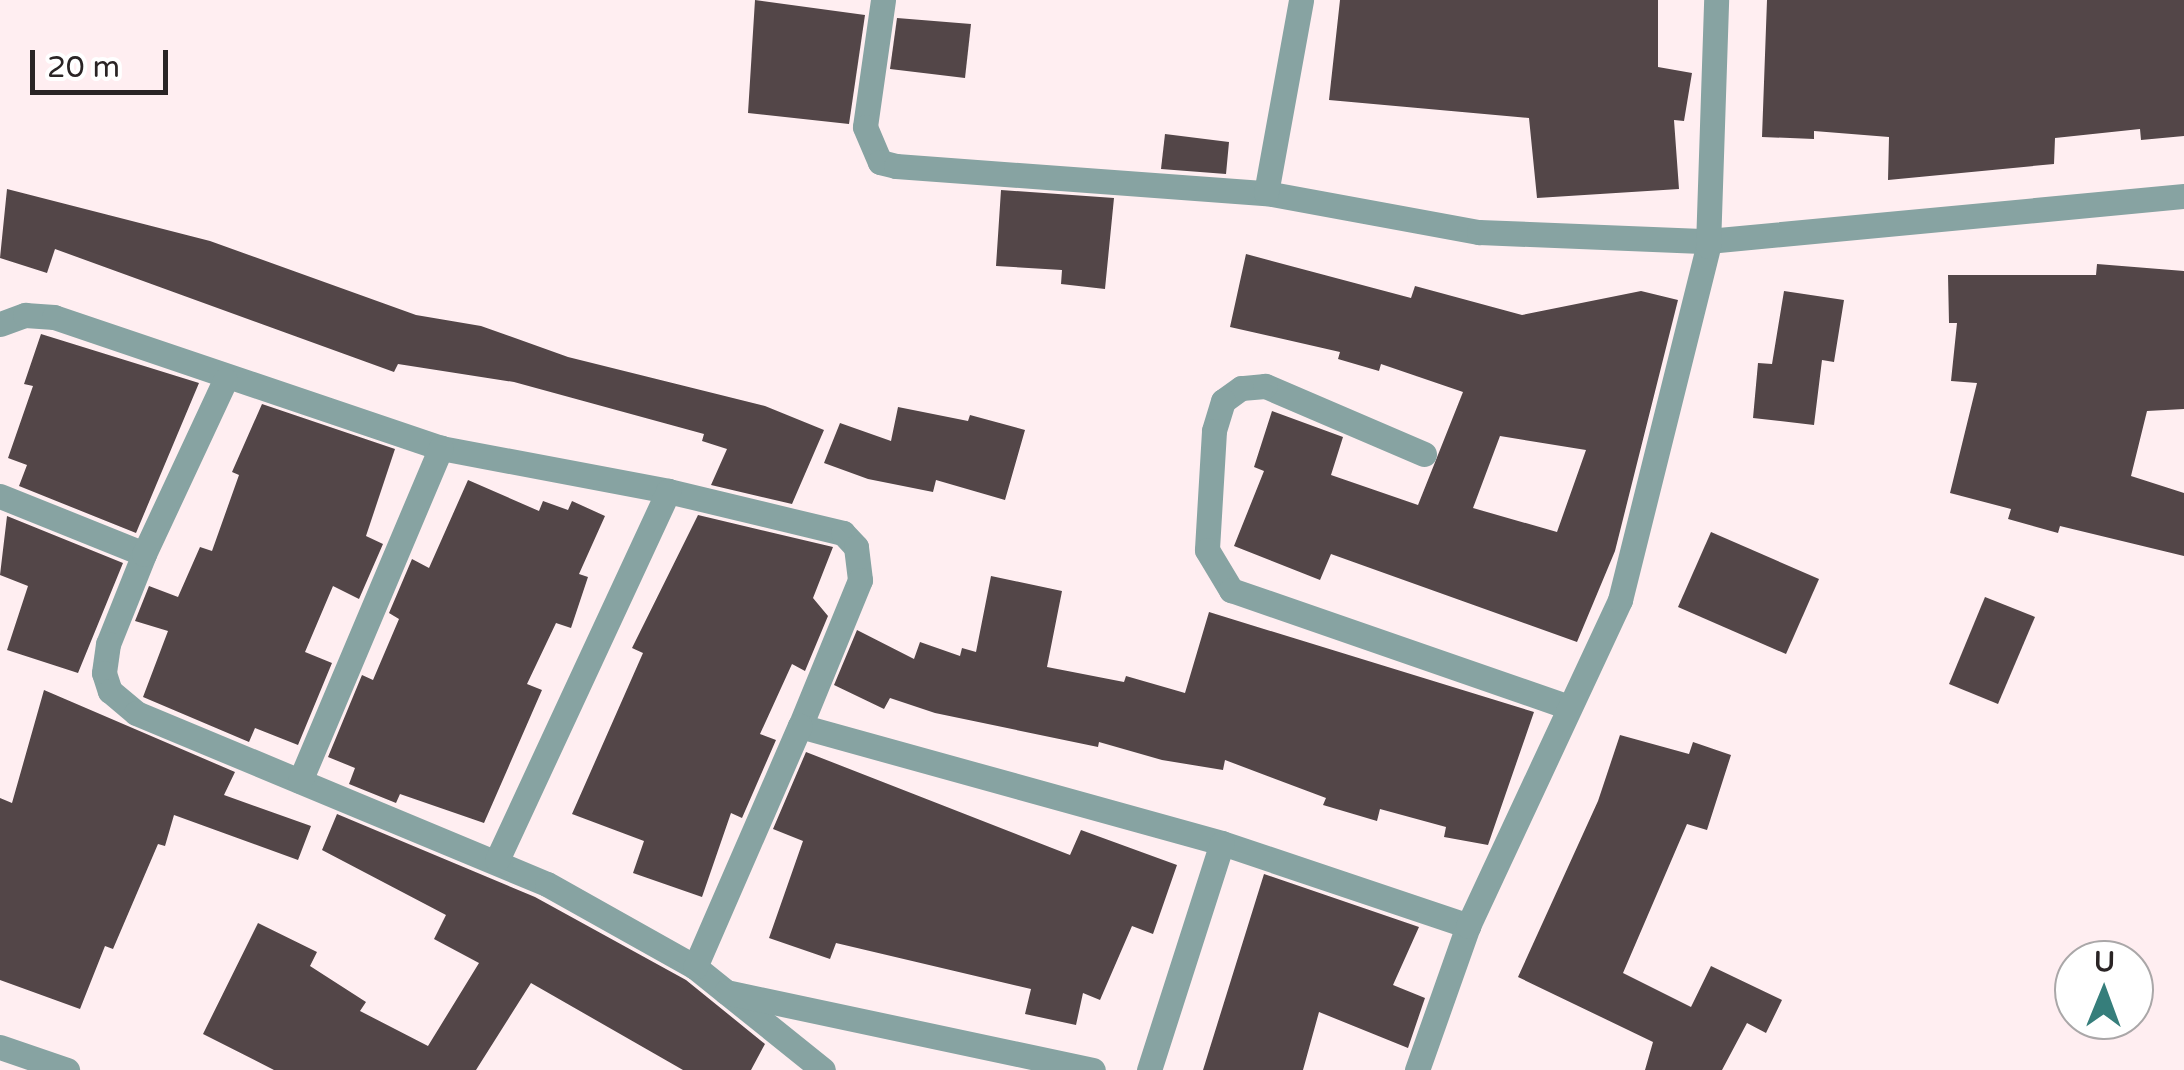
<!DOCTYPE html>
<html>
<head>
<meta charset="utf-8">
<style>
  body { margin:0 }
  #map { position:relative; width:2184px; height:1070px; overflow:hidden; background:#ffeef1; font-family:"Varela Round",sans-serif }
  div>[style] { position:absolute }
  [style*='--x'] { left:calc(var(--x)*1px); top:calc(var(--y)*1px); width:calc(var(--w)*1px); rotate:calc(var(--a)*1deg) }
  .building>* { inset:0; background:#534648 }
  .minor>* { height:25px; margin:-12.5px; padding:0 12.5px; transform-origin:12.5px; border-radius:12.5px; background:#87a3a2 }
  span { translate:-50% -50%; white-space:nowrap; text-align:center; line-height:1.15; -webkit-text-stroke:10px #fff; paint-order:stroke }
  .north { position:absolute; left:2054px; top:940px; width:100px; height:100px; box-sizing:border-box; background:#fff; border:2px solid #aaa7a8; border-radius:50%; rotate:1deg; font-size:28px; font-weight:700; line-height:40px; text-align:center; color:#2a2425 }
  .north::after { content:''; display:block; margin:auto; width:35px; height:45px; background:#367e7b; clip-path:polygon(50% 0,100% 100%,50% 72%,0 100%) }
  .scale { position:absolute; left:30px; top:50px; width:138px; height:45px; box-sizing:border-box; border:5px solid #2a2425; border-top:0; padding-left:12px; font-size:30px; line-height:35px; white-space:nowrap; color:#2a2425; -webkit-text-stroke:8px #fff; paint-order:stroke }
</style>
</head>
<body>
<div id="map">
  <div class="building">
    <i style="clip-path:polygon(755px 0,865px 15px,849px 124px,748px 113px)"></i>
    <i style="clip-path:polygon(1340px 0,1658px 0,1658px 67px,1692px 73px,1684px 121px,1674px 120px,1679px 189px,1537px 198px,1529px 118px,1329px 100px)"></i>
    <i style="clip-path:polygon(1767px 0,2184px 0,2184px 136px,2141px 140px,2140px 129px,2055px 138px,2054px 164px,1888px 180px,1889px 137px,1814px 131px,1814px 139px,1762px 137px)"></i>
    <i style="clip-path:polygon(897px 18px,971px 24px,965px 78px,890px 69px)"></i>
    <i style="clip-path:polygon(1165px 134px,1229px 142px,1226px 174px,1161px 169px)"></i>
    <i style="clip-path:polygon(7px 189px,210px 241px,416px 315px,481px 326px,568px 357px,765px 406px,824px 430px,792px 504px,711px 485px,727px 449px,702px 441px,704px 434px,514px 382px,398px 364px,394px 372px,55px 249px,47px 273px,0 258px)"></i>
    <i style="clip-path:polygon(1001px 190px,1114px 198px,1105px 289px,1061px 284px,1062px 270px,996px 266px)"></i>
    <i style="clip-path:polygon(evenodd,1246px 254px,1411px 298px,1415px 286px,1522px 315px,1641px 291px,1678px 300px,1615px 551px,1577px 642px,1331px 554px,1320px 580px,1234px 546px,1264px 471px,1254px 467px,1272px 411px,1343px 437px,1331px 475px,1418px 505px,1463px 392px,1381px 364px,1379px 371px,1338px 359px,1340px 352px,1230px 327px,1246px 254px,1500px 436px,1586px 450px,1557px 532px,1473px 508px,1500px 436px)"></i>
    <i style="clip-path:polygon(2097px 264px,2184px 271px,2184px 409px,2147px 411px,2131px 476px,2184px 493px,2184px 556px,2060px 526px,2058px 533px,2008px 519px,2011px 509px,1950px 493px,1977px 383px,1951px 381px,1957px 323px,1949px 323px,1948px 275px,2096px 275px)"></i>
    <i style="clip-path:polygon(1784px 291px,1844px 300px,1834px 362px,1822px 360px,1814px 425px,1753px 418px,1758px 363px,1772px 364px)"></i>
    <i style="clip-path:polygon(41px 334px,199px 383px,136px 533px,19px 486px,27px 465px,8px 458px,33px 386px,24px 384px)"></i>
    <i style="clip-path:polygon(262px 404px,395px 449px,366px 536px,383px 544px,359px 599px,333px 586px,305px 652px,332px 663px,298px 745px,255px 728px,249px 742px,143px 697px,168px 631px,135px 621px,149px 586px,178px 597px,200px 547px,212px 551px,239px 475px,232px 472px)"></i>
    <i style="clip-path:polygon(898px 407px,968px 421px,970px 415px,1025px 430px,1005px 500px,936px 480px,933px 492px,868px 479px,824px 463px,840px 423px,891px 441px)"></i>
    <i style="clip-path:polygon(468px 480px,539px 511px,543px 501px,568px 510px,572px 501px,605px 516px,579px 574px,588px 577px,571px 628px,556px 623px,527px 684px,542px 690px,484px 823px,400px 794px,396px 803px,349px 784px,355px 768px,328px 757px,362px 675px,373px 680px,399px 619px,389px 613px,412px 559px,429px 568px)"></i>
    <i style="clip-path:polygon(698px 515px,833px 547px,813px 598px,828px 616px,805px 671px,792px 664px,760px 734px,776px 740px,742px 818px,731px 813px,702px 897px,633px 873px,644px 841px,572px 814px,643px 653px,632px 648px)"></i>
    <i style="clip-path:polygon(7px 516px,123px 563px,78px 673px,7px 650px,28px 586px,0 575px)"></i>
    <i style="clip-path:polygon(1711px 532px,1819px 579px,1786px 654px,1678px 607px)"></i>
    <i style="clip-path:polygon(991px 576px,1062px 591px,1047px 667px,1124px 682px,1126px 676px,1185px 693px,1209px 612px,1534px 712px,1488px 845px,1444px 837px,1446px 827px,1380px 809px,1377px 821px,1323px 805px,1326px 798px,1225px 760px,1223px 770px,1162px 760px,1099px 742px,1098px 747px,935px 713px,890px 698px,884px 709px,834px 685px,857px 630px,914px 659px,920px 642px,960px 656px,962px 648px,976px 652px)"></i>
    <i style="clip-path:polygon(1985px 597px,2035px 617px,1998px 704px,1949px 684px)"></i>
    <i style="clip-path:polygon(44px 690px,235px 772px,224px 795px,311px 826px,298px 860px,174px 815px,165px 846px,158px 844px,113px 949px,105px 946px,80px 1009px,0 980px,0 798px,12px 803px)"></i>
    <i style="clip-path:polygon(1620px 735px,1689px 754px,1693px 742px,1731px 755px,1707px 830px,1687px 824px,1623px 973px,1691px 1007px,1711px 966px,1782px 1000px,1766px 1033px,1747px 1023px,1722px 1070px,1645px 1070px,1653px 1042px,1518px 977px,1598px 801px)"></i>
    <i style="clip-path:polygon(806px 752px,1070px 855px,1081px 830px,1177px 865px,1153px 934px,1132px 926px,1100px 1000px,1083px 993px,1076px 1025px,1025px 1014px,1031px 989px,836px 943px,830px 959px,769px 938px,803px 841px,773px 829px)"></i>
    <i style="clip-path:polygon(337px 814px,535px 897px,686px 980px,765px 1044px,751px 1070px,683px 1070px,531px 983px,476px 1070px,274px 1070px,203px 1034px,258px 923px,317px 952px,310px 966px,366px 1002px,360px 1011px,428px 1046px,479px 963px,434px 939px,446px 915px,322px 850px)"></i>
    <i style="clip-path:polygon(1264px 874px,1419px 927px,1393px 985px,1425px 998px,1408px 1048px,1319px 1012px,1303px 1070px,1203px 1070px)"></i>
  </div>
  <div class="minor">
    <i style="--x:883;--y:0;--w:128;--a:98.1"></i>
    <i style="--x:865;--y:127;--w:38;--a:67"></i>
    <i style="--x:880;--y:162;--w:16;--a:14"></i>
    <i style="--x:896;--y:166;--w:371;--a:4.2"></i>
    <i style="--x:1266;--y:193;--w:217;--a:10.4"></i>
    <i style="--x:1479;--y:232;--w:229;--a:2.3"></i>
    <i style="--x:1708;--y:241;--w:478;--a:-5.4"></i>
    <i style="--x:1266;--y:193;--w:196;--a:-79.7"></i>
    <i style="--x:0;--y:324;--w:27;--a:-20"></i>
    <i style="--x:25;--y:315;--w:29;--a:4"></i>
    <i style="--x:54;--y:317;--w:409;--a:18.7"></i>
    <i style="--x:441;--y:448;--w:231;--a:10.7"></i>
    <i style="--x:668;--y:491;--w:180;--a:13.5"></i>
    <i style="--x:843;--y:533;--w:19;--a:47"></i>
    <i style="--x:856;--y:547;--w:33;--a:83"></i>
    <i style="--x:860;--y:580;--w:158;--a:112.3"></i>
    <i style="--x:800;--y:726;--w:438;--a:15.5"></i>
    <i style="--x:1222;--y:843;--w:260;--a:18.6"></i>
    <i style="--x:1424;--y:454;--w:173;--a:-156.8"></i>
    <i style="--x:1265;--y:386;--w:24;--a:175"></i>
    <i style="--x:1241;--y:388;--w:22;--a:144"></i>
    <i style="--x:1223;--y:401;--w:31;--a:107"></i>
    <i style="--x:1214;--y:431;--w:119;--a:93.4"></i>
    <i style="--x:1207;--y:550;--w:47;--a:59"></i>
    <i style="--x:1231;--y:590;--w:357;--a:19.1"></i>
    <i style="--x:0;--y:496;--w:155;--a:21.9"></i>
    <i style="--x:144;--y:554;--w:97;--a:111.8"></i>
    <i style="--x:108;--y:644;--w:29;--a:98"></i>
    <i style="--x:104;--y:673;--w:19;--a:72"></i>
    <i style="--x:110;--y:691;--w:34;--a:40"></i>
    <i style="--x:136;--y:713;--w:445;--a:22.6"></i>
    <i style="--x:547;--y:884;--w:170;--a:29.3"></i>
    <i style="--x:695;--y:967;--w:164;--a:38.8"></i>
    <i style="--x:144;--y:554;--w:192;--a:-65"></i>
    <i style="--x:300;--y:781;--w:362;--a:-67.1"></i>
    <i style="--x:497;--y:860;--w:407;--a:-65.1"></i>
    <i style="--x:695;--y:967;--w:263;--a:-66.5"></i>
    <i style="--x:726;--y:992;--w:375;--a:12"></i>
    <i style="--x:0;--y:1047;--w:71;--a:18.9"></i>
    <i style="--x:1149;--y:1070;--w:238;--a:-72.2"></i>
    <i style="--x:1417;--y:1070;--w:153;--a:-70.5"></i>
    <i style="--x:1468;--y:926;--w:360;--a:-65"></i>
    <i style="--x:1620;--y:600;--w:365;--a:-76"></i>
    <i style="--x:1708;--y:246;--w:246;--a:-88.1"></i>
  </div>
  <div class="north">U</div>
  <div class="scale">20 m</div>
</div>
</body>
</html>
